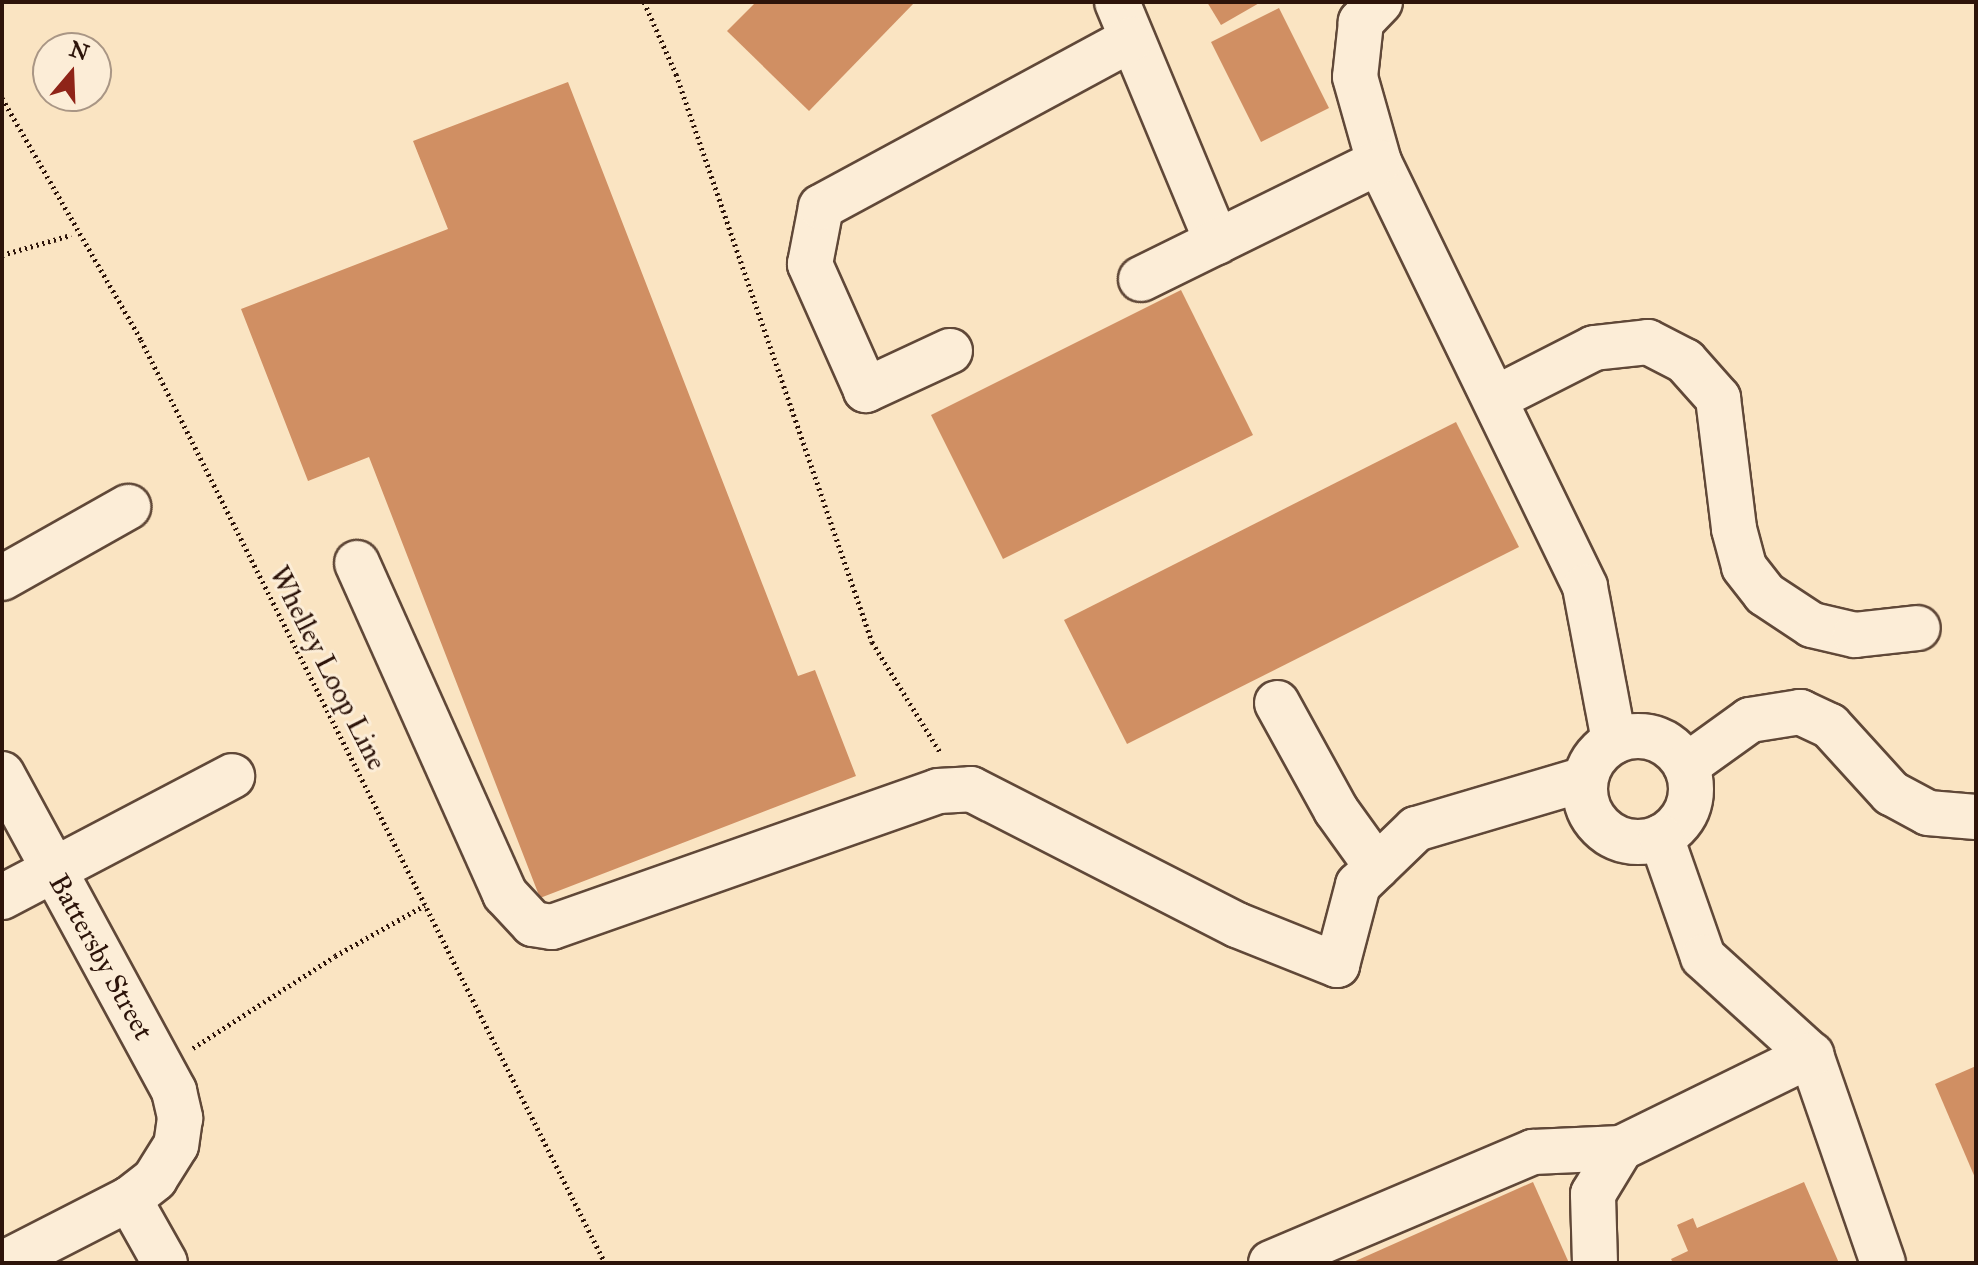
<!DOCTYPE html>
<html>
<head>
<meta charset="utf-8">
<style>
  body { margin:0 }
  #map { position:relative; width:1978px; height:1265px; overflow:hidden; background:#fae4c2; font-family:"IM FELL Great Primer",serif }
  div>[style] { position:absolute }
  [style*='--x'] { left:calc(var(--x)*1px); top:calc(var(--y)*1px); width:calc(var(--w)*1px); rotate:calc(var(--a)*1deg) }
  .building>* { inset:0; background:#d08f63 }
  .path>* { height:5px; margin-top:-2.5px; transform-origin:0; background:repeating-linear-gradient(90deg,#2d140a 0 2px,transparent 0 6px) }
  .roads { filter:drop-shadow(2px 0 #604838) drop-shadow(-2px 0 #604838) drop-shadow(0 2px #604838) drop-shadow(0 -2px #604838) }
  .minor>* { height:44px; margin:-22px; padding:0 22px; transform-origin:22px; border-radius:22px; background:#fcedd7 }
  .minor>.ring { margin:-22px; padding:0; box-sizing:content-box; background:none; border:44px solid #fcedd7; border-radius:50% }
  span { translate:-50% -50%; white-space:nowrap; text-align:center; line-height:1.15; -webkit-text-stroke:6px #fcedd7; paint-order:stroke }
  .street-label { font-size:28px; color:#2d140a }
  .frame { position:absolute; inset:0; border:4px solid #2d140a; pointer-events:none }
  .north { position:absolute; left:32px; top:32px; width:80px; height:80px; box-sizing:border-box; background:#fcedd7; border:2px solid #a99685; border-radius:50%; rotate:19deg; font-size:22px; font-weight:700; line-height:32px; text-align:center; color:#2d140a }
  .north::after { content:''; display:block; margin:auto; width:28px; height:36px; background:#8f2418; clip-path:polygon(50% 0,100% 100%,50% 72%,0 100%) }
</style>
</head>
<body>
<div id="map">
  <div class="building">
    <i style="clip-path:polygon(756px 2px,915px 2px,809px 111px,727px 31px)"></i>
    <i style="clip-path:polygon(1207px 2px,1261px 2px,1221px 25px)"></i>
    <i style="clip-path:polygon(1279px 8px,1329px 108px,1261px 142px,1211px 42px)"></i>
    <i style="clip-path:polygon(568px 82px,798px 676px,815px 670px,856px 776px,540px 898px,369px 457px,308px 481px,241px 309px,448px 229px,413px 141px)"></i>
    <i style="clip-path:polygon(1181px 290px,1253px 435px,1003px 559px,931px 415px)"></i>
    <i style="clip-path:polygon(1456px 422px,1519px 547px,1127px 744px,1064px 620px)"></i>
    <i style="clip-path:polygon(1976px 1066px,1976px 1180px,1935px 1084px)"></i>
    <i style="clip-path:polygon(1533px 1182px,1569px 1263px,1351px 1263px)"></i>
    <i style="clip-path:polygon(1804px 1182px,1839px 1263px,1673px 1263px,1671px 1259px,1688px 1251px,1677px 1225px,1693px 1218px,1697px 1228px)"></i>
  </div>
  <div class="path">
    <i style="--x:644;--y:2;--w:79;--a:66"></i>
    <i style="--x:676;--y:74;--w:601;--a:70.96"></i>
    <i style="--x:872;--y:642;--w:129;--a:58.3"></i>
    <i style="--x:2;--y:98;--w:279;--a:60.1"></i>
    <i style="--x:141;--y:340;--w:1033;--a:63.31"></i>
    <i style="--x:2;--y:255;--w:72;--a:-16.2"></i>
    <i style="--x:193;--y:1048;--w:169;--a:-32.9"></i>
    <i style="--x:335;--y:956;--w:103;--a:-29.5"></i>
  </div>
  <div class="roads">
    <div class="minor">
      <i style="--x:1117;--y:2;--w:260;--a:67.4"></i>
      <i style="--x:1380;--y:2;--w:28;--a:134"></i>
      <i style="--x:1361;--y:22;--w:55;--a:96.2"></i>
      <i style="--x:1355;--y:77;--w:88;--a:74.2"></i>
      <i style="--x:1379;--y:162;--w:472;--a:64.1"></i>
      <i style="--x:1585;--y:587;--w:157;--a:79.3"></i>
      <i style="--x:1141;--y:279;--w:265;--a:-26.2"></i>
      <i style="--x:950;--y:351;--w:93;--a:155.1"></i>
      <i style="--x:866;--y:390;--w:138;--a:-114"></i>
      <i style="--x:810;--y:264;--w:58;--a:-79.1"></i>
      <i style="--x:821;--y:207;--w:353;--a:-28.4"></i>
      <i style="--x:1496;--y:398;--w:110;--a:-27"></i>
      <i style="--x:1594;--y:348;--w:54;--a:-6.3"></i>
      <i style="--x:1648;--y:342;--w:42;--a:27.2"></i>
      <i style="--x:1685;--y:361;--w:50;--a:48.3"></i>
      <i style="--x:1718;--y:398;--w:132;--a:83"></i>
      <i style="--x:1734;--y:529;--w:39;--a:75"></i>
      <i style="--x:1744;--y:567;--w:34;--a:52"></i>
      <i style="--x:1765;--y:594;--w:56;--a:33.4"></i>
      <i style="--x:1812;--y:625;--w:44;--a:13.1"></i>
      <i style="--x:1855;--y:635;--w:63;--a:-6.3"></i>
      <i style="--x:357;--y:563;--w:363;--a:65.9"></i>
      <i style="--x:505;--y:894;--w:41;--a:47"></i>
      <i style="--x:533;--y:924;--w:19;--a:9"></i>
      <i style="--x:552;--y:927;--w:409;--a:-19.4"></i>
      <i style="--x:938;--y:791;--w:33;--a:-3"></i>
      <i style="--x:971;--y:789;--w:299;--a:27.1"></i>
      <i style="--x:1237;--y:925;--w:108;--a:21.8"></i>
      <i style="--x:1337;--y:965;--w:83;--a:-75.3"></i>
      <i style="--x:1358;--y:885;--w:81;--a:-44"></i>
      <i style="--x:1416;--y:829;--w:176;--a:-16.5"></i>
      <i style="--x:2;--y:578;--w:145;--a:-29.4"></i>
      <i style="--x:1277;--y:703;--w:122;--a:61.1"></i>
      <i style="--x:1336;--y:810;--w:70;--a:54.3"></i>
      <i class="ring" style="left:1585px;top:736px;width:62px;height:62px"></i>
      <i style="--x:1686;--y:766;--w:79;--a:-35.7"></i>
      <i style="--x:1750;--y:720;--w:51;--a:-9.1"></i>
      <i style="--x:1800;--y:712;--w:33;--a:25"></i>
      <i style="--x:1830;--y:726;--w:91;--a:47.7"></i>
      <i style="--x:1891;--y:793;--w:42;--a:28.4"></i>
      <i style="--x:1928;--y:813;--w:48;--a:4.8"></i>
      <i style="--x:2;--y:774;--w:361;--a:61.5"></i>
      <i style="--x:174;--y:1091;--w:28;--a:77"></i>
      <i style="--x:180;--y:1118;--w:27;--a:98"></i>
      <i style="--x:176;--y:1145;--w:40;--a:122"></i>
      <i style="--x:155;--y:1179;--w:33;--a:142"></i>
      <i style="--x:129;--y:1199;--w:140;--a:152.9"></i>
      <i style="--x:1661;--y:837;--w:127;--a:70.7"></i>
      <i style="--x:1703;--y:957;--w:146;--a:42.2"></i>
      <i style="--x:1811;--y:1055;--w:220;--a:70.9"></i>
      <i style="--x:2;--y:897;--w:260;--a:-27.7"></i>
      <i style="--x:129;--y:1199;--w:73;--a:60.6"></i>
      <i style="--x:1271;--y:1263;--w:285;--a:-23"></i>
      <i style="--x:1533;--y:1152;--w:88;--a:-2.6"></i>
      <i style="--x:1621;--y:1148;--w:212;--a:-26.1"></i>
      <i style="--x:1595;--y:1263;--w:69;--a:-91.7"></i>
      <i style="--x:1593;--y:1194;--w:54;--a:-58.7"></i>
    </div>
  </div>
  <div class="street-label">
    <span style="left:328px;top:668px;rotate:63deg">Whelley Loop Line</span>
    <span style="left:101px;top:957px;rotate:61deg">Battersby Street</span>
  </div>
  <div class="frame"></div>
  <div class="north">N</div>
</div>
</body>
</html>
